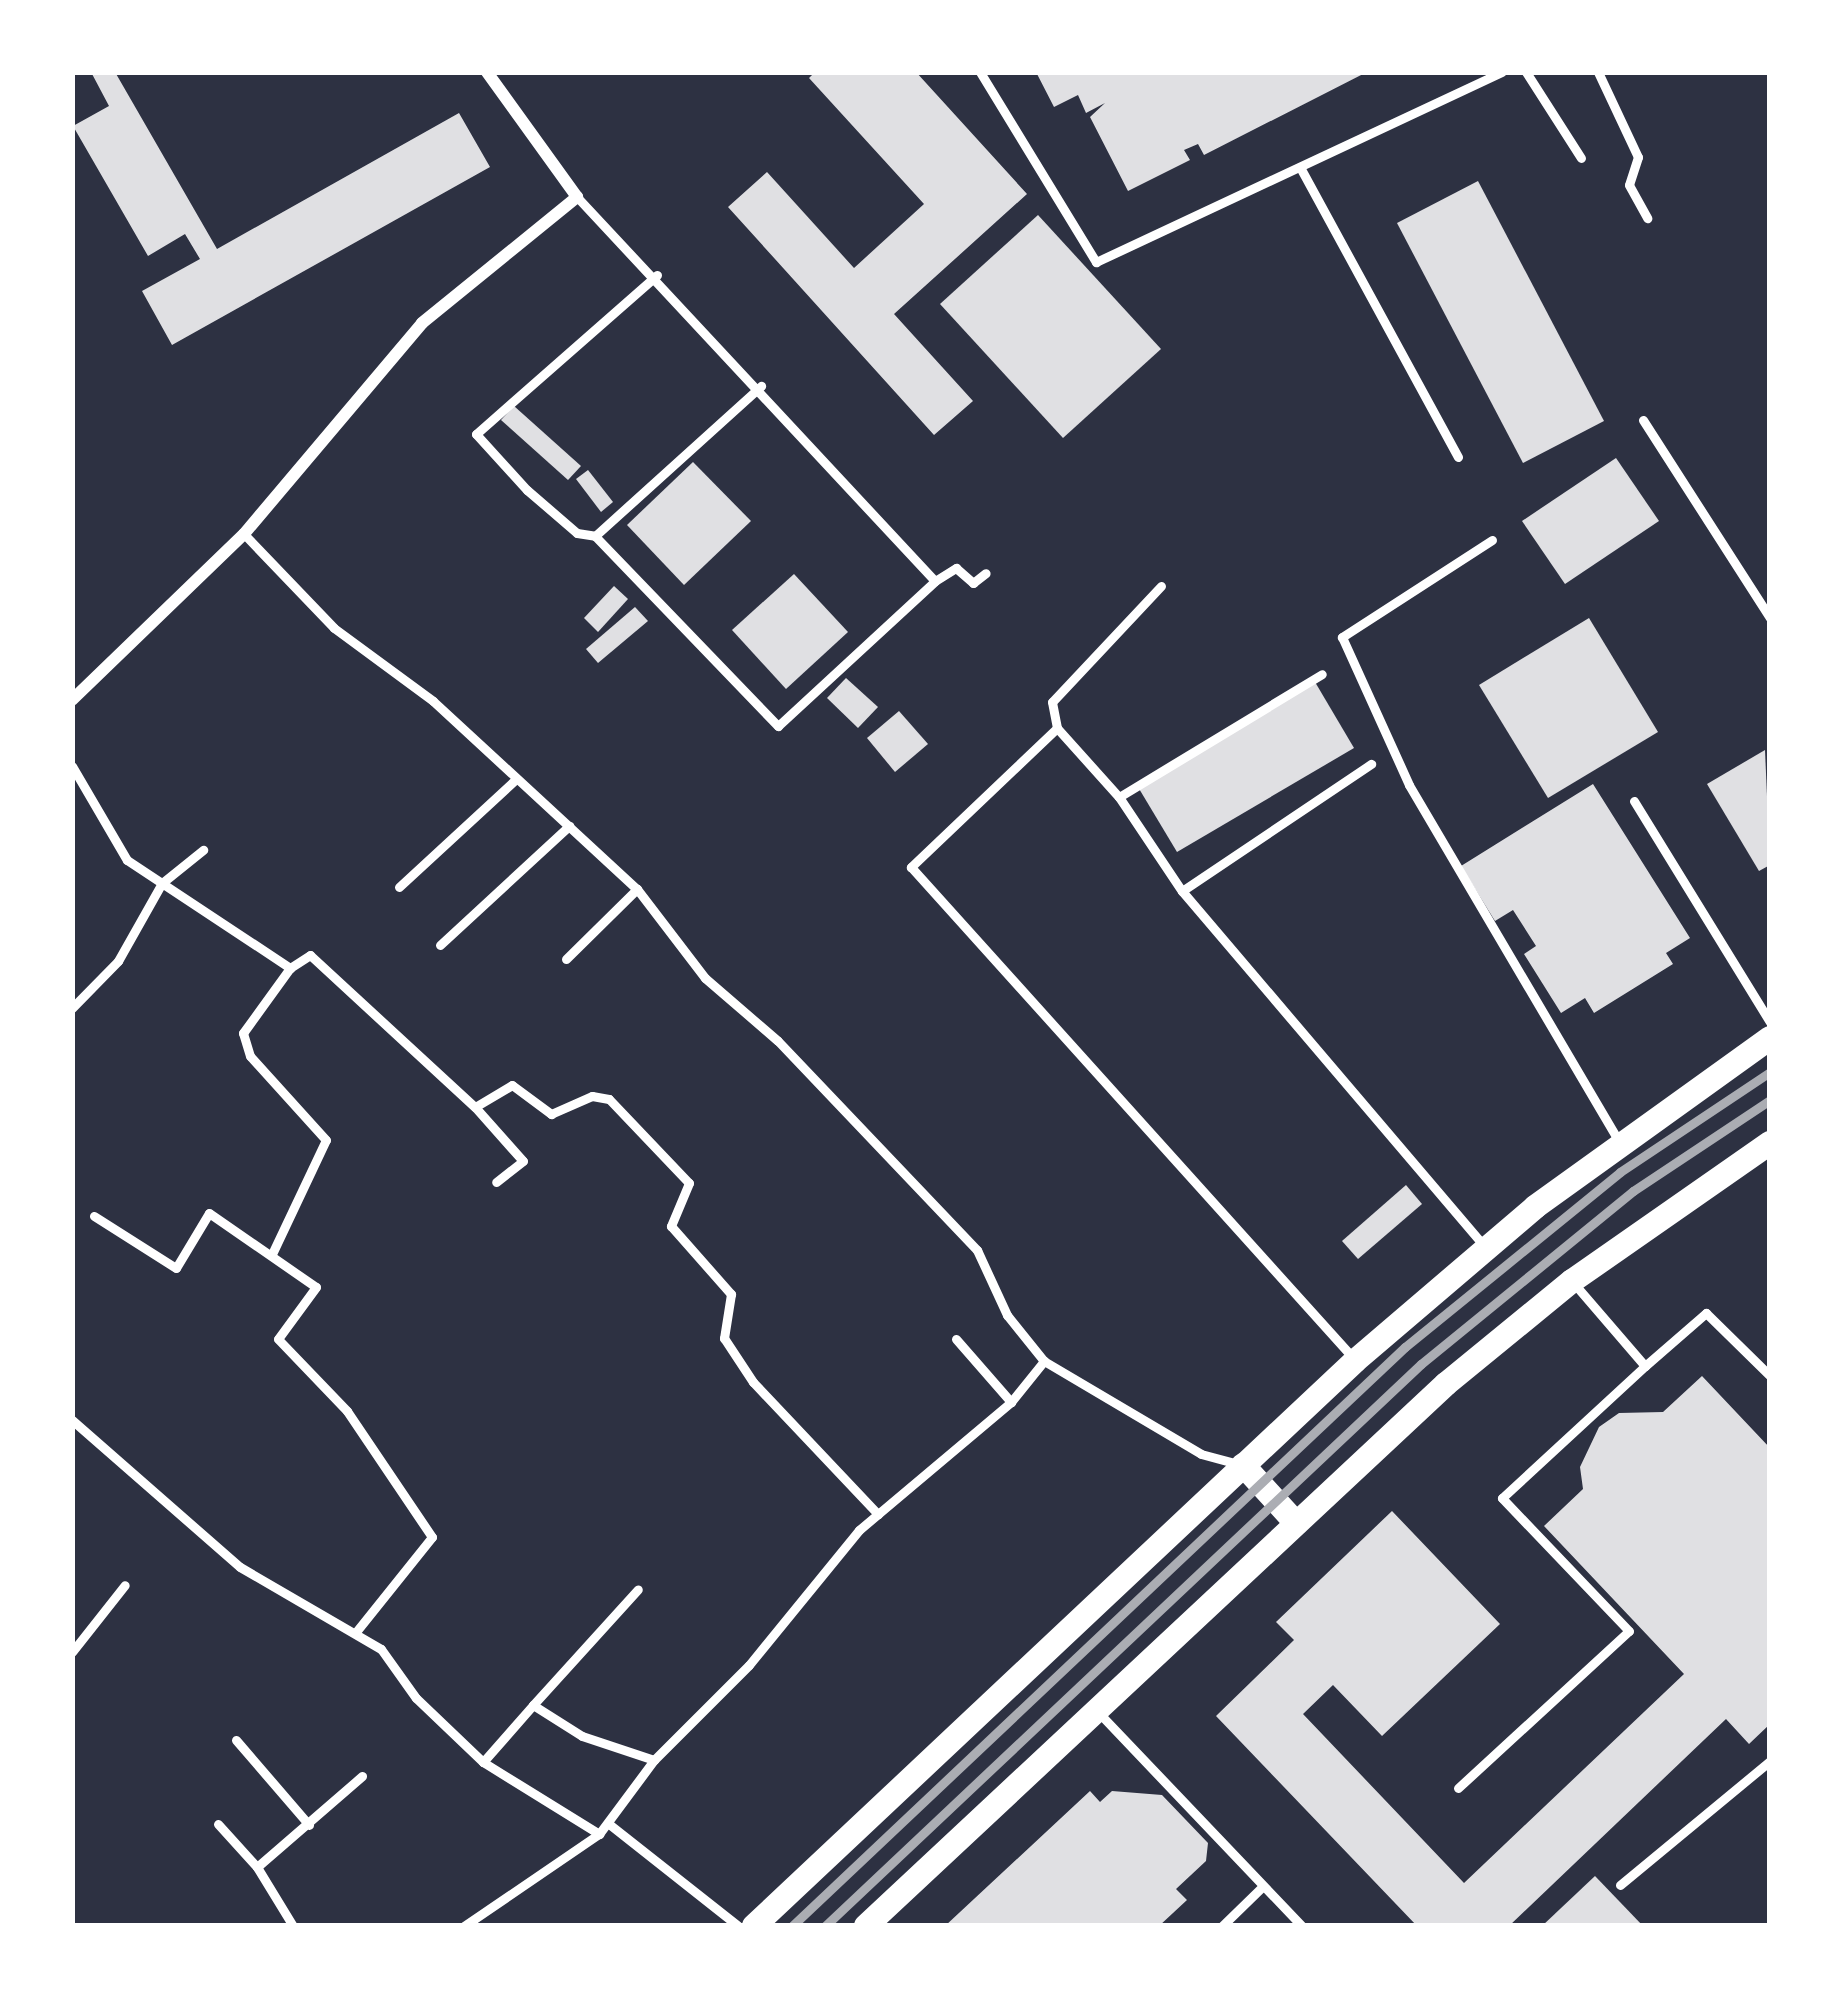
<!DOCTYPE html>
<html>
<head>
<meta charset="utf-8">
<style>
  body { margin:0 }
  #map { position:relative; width:1842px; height:1998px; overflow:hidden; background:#2d3142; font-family:"Alegreya Sans",sans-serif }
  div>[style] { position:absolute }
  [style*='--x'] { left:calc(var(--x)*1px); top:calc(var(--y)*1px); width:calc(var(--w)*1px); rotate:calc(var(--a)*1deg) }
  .building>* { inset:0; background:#e0e0e3 }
  .service>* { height:9px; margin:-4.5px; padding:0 4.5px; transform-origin:4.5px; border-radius:4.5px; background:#fff }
  .minor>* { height:12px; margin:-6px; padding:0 6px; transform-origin:6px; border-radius:6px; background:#fff }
  .secondary>* { height:24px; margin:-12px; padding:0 12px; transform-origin:12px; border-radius:12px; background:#fff }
  .rail>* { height:9px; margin:-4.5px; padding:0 4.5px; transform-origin:4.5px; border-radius:4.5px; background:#abadb3 }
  span { translate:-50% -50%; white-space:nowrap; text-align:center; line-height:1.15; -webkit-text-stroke:9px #fff; paint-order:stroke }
  .frame { position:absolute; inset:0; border:75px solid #fff; pointer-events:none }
</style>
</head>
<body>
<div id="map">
  <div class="building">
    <i style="clip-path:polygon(91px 72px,115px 72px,217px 249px,459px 113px,490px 167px,172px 345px,142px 291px,200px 259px,185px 234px,148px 256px,73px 126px,109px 106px)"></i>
    <i style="clip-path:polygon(815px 72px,916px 72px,1027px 194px,894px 314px,973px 401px,934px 435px,728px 207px,767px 172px,854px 268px,924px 204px,809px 78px)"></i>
    <i style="clip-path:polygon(1036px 72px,1367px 72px,1204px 155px,1198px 144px,1184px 150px,1190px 160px,1128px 191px,1090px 117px,1105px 103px,1086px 113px,1078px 95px,1054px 107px)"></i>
    <i style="clip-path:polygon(1478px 181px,1604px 421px,1523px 463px,1397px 223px)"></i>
    <i style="clip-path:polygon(1038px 215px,1161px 349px,1063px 438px,940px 304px)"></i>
    <i style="clip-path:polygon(514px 406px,581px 466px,568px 480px,501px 420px)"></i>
    <i style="clip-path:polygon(1616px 458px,1659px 521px,1565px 584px,1522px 521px)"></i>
    <i style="clip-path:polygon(693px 462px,751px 521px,684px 585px,627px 525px)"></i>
    <i style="clip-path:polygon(588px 470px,613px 502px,601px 512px,576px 479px)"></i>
    <i style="clip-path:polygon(794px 574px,848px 632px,786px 689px,732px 630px)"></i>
    <i style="clip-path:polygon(614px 586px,628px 599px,598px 632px,584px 618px)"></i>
    <i style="clip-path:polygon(635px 607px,648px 621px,598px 663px,586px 649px)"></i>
    <i style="clip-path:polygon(1589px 618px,1658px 732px,1548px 798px,1479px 685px)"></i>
    <i style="clip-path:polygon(846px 678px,878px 707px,858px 728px,827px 698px)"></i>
    <i style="clip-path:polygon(1315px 682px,1354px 748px,1177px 852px,1138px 787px)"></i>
    <i style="clip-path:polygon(899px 711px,928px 744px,895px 772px,867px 738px)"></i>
    <i style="clip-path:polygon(1765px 750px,1770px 865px,1759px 871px,1707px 784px)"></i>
    <i style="clip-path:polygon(1593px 784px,1690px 938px,1666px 953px,1673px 964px,1594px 1013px,1585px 998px,1561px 1013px,1524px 954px,1536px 946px,1513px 910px,1495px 921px,1461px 866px)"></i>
    <i style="clip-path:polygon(1406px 1185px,1422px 1204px,1358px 1259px,1342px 1241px)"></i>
    <i style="clip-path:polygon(1702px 1376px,1770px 1448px,1770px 1724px,1749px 1744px,1726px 1719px,1509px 1926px,1417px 1926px,1216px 1716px,1294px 1640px,1276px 1622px,1392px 1511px,1500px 1624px,1382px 1736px,1333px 1685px,1303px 1714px,1464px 1883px,1684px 1674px,1544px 1526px,1583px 1489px,1580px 1467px,1599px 1427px,1619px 1413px,1663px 1412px)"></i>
    <i style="clip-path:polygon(1090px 1791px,1100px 1802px,1112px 1791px,1162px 1795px,1208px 1843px,1206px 1861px,1176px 1889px,1187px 1900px,1159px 1926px,945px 1926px)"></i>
    <i style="clip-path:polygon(1595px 1876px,1643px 1926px,1542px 1926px)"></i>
  </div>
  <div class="service">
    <i style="--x:980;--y:72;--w:223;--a:58.6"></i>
    <i style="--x:1096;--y:262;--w:448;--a:-25.1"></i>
    <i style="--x:1526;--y:72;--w:102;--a:57.4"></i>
    <i style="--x:1598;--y:72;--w:94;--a:64.8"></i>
    <i style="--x:1638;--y:157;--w:29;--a:108"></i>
    <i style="--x:1629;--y:185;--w:38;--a:61"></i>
    <i style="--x:1301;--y:169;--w:328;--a:61.4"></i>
    <i style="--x:577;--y:197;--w:525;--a:47.01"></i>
    <i style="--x:935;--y:581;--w:25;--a:-32"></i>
    <i style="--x:956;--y:568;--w:23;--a:41"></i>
    <i style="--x:973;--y:583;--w:16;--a:-38"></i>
    <i style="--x:657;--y:275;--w:241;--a:138.7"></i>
    <i style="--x:476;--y:434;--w:76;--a:47.7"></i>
    <i style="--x:527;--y:490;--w:66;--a:40.7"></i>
    <i style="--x:577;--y:533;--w:18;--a:9"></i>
    <i style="--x:595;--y:536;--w:264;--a:46.1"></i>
    <i style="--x:778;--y:726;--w:214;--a:-42.7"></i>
    <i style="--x:1643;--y:420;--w:235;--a:57.3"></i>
    <i style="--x:244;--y:534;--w:130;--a:46.2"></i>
    <i style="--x:334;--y:628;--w:123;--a:36.4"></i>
    <i style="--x:433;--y:701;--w:277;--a:42.7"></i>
    <i style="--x:637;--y:889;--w:112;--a:52.6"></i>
    <i style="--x:705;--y:978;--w:96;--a:40.8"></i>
    <i style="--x:778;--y:1041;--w:289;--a:46.4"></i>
    <i style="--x:977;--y:1250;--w:72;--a:65.2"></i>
    <i style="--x:1007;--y:1315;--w:59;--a:51.2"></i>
    <i style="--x:1044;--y:1361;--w:182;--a:30.6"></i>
    <i style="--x:1201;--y:1454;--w:38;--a:15"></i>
    <i style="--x:595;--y:536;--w:224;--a:-42.1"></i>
    <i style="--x:1492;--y:540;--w:179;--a:147.1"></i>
    <i style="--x:1342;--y:637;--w:162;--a:65.6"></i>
    <i style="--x:1409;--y:785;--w:416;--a:59.5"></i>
    <i style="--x:1161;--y:586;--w:159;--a:133.2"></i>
    <i style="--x:1052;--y:702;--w:26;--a:79"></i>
    <i style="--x:1057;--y:728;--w:93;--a:48.1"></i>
    <i style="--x:1119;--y:797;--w:113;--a:56.2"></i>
    <i style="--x:1182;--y:891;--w:469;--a:49.6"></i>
    <i style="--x:1057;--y:728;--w:202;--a:136.4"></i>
    <i style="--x:911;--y:867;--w:663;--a:47.99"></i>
    <i style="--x:72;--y:766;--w:109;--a:59.7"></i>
    <i style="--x:127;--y:860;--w:196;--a:33.5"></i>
    <i style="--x:1119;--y:797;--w:237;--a:-31.2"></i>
    <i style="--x:1634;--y:801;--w:259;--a:58.4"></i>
    <i style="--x:399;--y:887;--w:159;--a:-42.7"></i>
    <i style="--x:1182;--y:891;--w:228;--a:-33.9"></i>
    <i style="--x:440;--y:945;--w:176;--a:-42.7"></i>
    <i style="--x:566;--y:959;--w:100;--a:-44.6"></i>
    <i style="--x:72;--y:1008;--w:66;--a:-45.6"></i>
    <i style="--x:118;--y:961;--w:90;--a:-60.6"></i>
    <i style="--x:162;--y:883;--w:53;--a:-38.8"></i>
    <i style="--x:475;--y:1107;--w:72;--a:48.4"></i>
    <i style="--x:523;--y:1161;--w:34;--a:142"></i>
    <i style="--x:94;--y:1216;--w:97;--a:32.4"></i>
    <i style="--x:176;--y:1268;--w:64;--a:-59"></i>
    <i style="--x:209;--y:1213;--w:130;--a:34.7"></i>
    <i style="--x:316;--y:1287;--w:64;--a:126.2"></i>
    <i style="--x:278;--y:1339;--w:100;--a:46.2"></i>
    <i style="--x:347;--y:1411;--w:152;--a:56"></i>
    <i style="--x:432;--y:1537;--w:123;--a:128.7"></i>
    <i style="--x:272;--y:1254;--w:126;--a:-64.7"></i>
    <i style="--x:326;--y:1140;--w:113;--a:-132.1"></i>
    <i style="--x:250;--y:1056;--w:24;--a:-107"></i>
    <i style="--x:243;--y:1033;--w:80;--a:-54.1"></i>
    <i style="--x:290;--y:968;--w:24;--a:-33"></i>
    <i style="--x:310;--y:955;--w:224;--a:42.7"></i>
    <i style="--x:475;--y:1107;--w:43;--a:-30.7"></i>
    <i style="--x:512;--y:1085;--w:49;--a:36.6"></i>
    <i style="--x:551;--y:1114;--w:45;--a:-23.7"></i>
    <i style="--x:592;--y:1096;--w:17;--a:10"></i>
    <i style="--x:609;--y:1099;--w:116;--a:46.4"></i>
    <i style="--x:689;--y:1183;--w:47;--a:112.7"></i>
    <i style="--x:671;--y:1226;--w:91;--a:48.6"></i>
    <i style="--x:731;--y:1294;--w:45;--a:99"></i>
    <i style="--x:724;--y:1338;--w:53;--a:56.6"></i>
    <i style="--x:753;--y:1382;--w:182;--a:46.6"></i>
    <i style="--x:956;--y:1339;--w:84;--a:48.9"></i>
    <i style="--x:1645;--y:1366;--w:81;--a:-41"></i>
    <i style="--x:1706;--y:1313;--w:90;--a:44.5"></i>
    <i style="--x:72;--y:1420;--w:223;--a:41.2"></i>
    <i style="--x:240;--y:1567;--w:163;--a:30.2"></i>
    <i style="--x:381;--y:1649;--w:60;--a:54.5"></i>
    <i style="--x:416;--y:1698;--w:93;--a:43.7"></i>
    <i style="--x:483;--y:1762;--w:137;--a:31.8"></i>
    <i style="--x:72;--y:1652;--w:85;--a:-51.7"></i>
    <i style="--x:533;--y:1705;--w:156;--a:-47.8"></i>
    <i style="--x:1099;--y:1713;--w:294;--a:46.4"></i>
    <i style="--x:236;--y:1740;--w:112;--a:49.3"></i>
    <i style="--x:483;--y:1762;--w:76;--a:-48.7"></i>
    <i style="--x:533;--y:1705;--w:58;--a:32.3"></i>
    <i style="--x:582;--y:1736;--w:76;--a:18.4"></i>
    <i style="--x:1458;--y:1788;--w:232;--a:-42.6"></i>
    <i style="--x:1629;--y:1631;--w:184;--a:-133.7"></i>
    <i style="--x:1502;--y:1498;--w:195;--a:-42.7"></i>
    <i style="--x:1645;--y:1366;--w:112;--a:-130.7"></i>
    <i style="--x:218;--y:1824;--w:58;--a:47.8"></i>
    <i style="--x:609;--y:1824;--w:164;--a:38.3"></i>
    <i style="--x:1620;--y:1885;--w:195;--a:-39.6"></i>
    <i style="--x:293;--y:1926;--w:69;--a:-121.4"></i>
    <i style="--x:257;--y:1867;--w:139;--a:-40.9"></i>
    <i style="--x:464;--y:1926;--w:163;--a:-34.3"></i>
    <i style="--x:599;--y:1834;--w:92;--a:-53.4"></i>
    <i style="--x:654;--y:1760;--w:134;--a:-45"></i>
    <i style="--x:749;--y:1665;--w:174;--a:-50.8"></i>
    <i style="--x:859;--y:1530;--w:199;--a:-40.1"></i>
    <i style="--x:1011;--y:1402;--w:53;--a:-51.2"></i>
    <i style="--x:1222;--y:1926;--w:57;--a:-44.3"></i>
  </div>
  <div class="minor">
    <i style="--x:72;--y:700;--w:239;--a:-44"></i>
    <i style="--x:244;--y:534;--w:276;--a:-49.8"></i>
    <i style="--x:422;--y:323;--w:200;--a:-39.1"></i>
    <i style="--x:577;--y:197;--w:154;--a:-125.8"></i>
  </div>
  <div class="secondary">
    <i style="--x:1243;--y:1465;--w:79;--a:47.6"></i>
    <i style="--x:754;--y:1926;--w:825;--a:-43.23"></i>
    <i style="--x:1355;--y:1361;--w:237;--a:-40.5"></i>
    <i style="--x:1535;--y:1207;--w:289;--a:-35.7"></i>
    <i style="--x:866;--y:1926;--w:794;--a:-43.06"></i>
    <i style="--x:1446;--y:1384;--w:163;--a:-39.3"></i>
    <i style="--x:1572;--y:1281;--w:241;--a:-34.9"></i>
  </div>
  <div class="rail">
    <i style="--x:792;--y:1926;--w:843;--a:-43.37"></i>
    <i style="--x:1405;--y:1347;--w:277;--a:-39.1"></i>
    <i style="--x:1620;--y:1172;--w:180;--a:-33.7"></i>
    <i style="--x:825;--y:1926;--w:819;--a:-43.32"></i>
    <i style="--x:1421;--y:1364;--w:274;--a:-39.2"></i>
    <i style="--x:1633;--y:1191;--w:164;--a:-33.6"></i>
  </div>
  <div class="frame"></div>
</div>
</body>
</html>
